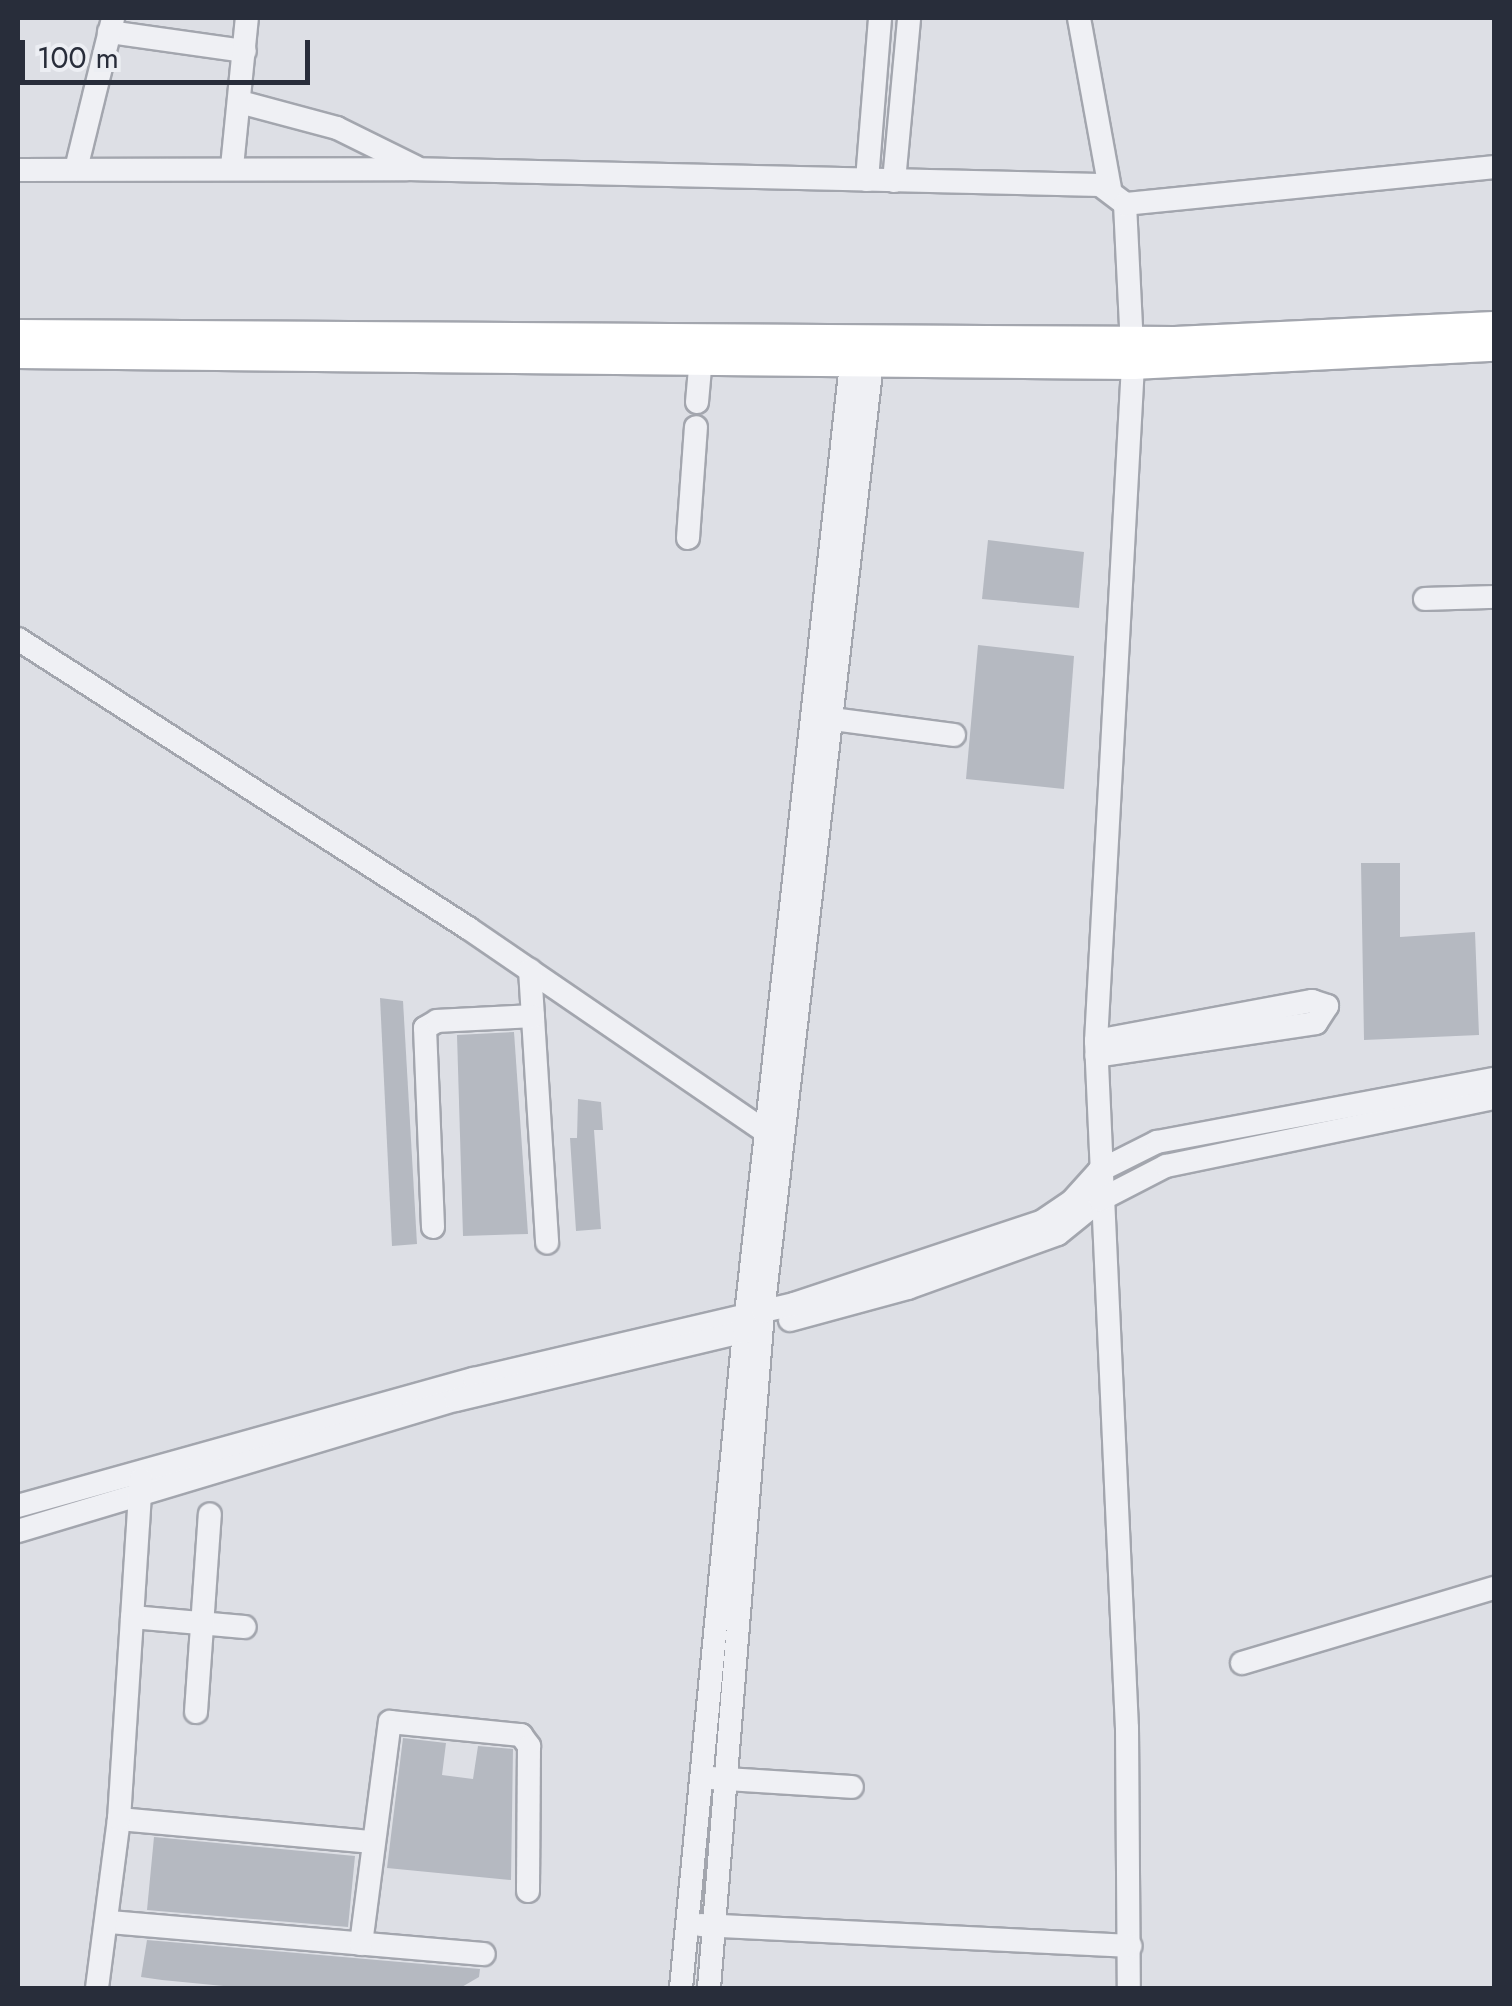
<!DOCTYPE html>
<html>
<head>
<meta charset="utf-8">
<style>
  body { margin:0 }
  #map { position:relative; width:1512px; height:2006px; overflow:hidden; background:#dddfe5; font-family:Jost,sans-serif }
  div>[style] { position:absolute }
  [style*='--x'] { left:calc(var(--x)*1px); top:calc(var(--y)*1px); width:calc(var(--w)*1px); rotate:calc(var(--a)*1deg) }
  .building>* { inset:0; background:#b5b9c1 }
  .roads { filter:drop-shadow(2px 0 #a3a6ae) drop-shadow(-2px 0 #a3a6ae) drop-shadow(0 2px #a3a6ae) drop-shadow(0 -2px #a3a6ae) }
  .minor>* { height:22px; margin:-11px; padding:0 11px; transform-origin:11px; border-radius:11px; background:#eff0f4 }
  .major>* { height:28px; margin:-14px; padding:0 14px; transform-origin:14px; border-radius:14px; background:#fff }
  span { translate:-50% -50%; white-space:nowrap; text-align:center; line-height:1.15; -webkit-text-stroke:9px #eceef3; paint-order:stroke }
  .frame { position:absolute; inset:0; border:20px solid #282d3a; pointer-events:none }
  .scale { position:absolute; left:20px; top:40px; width:290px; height:45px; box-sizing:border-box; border:5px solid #282d3a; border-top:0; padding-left:12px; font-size:30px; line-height:35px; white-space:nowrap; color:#282d3a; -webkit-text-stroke:8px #eceef3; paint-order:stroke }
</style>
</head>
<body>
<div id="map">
  <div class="building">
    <i style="clip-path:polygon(988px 540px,1084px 552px,1079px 608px,982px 599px)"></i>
    <i style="clip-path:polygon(978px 645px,1074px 656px,1064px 789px,966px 779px)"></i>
    <i style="clip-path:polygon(1361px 863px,1400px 863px,1400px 937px,1475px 932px,1479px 1035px,1364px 1040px)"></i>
    <i style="clip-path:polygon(380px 998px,403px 1001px,417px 1244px,392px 1246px)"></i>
    <i style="clip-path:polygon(514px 1032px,528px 1234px,463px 1236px,457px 1035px)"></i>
    <i style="clip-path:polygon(578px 1099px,601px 1102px,603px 1130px,594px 1130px,601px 1229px,576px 1231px,570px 1138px,577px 1138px)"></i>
    <i style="clip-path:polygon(403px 1738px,446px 1743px,442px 1775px,473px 1779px,478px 1746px,513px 1749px,511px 1880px,387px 1868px)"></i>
    <i style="clip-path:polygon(154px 1837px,355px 1856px,348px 1927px,147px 1910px)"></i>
    <i style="clip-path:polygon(147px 1940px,480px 1969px,479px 1977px,460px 1988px,244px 1988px,162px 1980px,141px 1977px)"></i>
  </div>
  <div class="roads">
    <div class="minor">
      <i style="--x:1079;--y:18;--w:173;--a:79.7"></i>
      <i style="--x:109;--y:32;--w:137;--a:8"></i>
      <i style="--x:240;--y:102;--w:100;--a:15"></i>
      <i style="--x:337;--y:128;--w:88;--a:26.3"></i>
      <i style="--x:232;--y:167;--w:150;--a:-84.3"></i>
      <i style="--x:76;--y:169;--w:155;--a:-76.2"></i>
      <i style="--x:18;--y:170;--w:389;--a:-0.1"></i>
      <i style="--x:407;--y:169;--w:693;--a:1.32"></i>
      <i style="--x:1100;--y:185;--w:31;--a:37"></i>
      <i style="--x:1125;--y:204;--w:161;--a:87.2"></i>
      <i style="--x:1133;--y:365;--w:677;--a:93.13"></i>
      <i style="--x:1096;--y:1041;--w:688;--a:87.42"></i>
      <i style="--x:1127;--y:1728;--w:260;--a:89.6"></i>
      <i style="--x:867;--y:180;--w:163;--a:-85.4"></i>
      <i style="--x:894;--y:181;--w:164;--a:-84.7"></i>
      <i style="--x:1125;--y:204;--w:371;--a:-5.7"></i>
      <i style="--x:697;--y:402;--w:45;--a:-84.9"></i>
      <i style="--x:688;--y:538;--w:111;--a:-85.9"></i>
      <i style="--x:1425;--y:599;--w:69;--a:-1.7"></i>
      <i style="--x:18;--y:639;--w:535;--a:32.71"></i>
      <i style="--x:468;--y:928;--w:373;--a:34.4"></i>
      <i style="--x:833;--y:719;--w:122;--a:7.5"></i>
      <i style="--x:530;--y:970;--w:273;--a:86.4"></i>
      <i style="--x:1096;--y:1041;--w:220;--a:-10.5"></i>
      <i style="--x:1312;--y:1001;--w:16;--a:18"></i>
      <i style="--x:1327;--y:1006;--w:20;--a:123"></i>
      <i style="--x:1316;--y:1023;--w:222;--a:171.5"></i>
      <i style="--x:433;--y:1227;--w:199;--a:-92.3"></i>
      <i style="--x:425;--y:1028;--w:14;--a:-30"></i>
      <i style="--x:437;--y:1021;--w:96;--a:-3"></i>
      <i style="--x:790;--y:1320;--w:122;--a:-15.2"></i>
      <i style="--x:908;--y:1288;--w:159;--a:-19.8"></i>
      <i style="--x:1058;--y:1234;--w:54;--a:-39"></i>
      <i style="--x:1100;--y:1200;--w:74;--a:-27.3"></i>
      <i style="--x:1166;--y:1166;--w:335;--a:-11.7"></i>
      <i style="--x:18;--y:1506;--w:473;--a:-15.6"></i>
      <i style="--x:474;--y:1379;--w:329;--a:-13.2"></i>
      <i style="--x:794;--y:1304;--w:260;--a:-18.4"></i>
      <i style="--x:1041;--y:1222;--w:36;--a:-34"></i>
      <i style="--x:1071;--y:1202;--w:42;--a:-47.9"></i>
      <i style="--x:1099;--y:1171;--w:65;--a:-26.6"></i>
      <i style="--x:1157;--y:1142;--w:343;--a:-10.6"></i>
      <i style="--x:18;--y:1531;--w:457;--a:-16.7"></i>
      <i style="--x:456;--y:1400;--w:307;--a:-13.4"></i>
      <i style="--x:132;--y:1617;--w:113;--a:5.1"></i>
      <i style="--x:1242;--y:1663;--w:263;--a:-16.6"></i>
      <i style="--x:196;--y:1712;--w:198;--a:-86"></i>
      <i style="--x:710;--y:1778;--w:142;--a:3.6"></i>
      <i style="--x:119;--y:1819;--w:252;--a:5.2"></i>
      <i style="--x:109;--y:1922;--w:376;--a:4.9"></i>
      <i style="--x:701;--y:1925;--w:430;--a:2.8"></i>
      <i style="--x:361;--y:1944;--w:224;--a:-82.6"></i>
      <i style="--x:390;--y:1722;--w:132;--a:5.7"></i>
      <i style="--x:521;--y:1735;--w:14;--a:54"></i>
      <i style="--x:529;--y:1746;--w:145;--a:90.4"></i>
      <i style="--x:97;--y:1988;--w:170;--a:-82.6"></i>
      <i style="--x:119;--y:1819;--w:341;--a:-86.3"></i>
      <i style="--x:681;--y:1988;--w:659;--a:-84.51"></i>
      <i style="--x:744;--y:1332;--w:992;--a:-83.69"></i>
      <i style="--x:709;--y:1988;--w:678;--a:-85.43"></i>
      <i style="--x:763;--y:1312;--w:972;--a:-83.45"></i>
    </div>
    <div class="major">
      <i style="--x:18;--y:334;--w:1157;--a:0.35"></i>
      <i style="--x:1175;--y:341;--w:319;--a:-2.7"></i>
      <i style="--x:18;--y:354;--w:1115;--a:0.57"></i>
      <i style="--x:1133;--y:365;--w:361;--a:-2.9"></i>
    </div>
  </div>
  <div class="frame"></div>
  <div class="scale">100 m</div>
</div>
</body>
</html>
